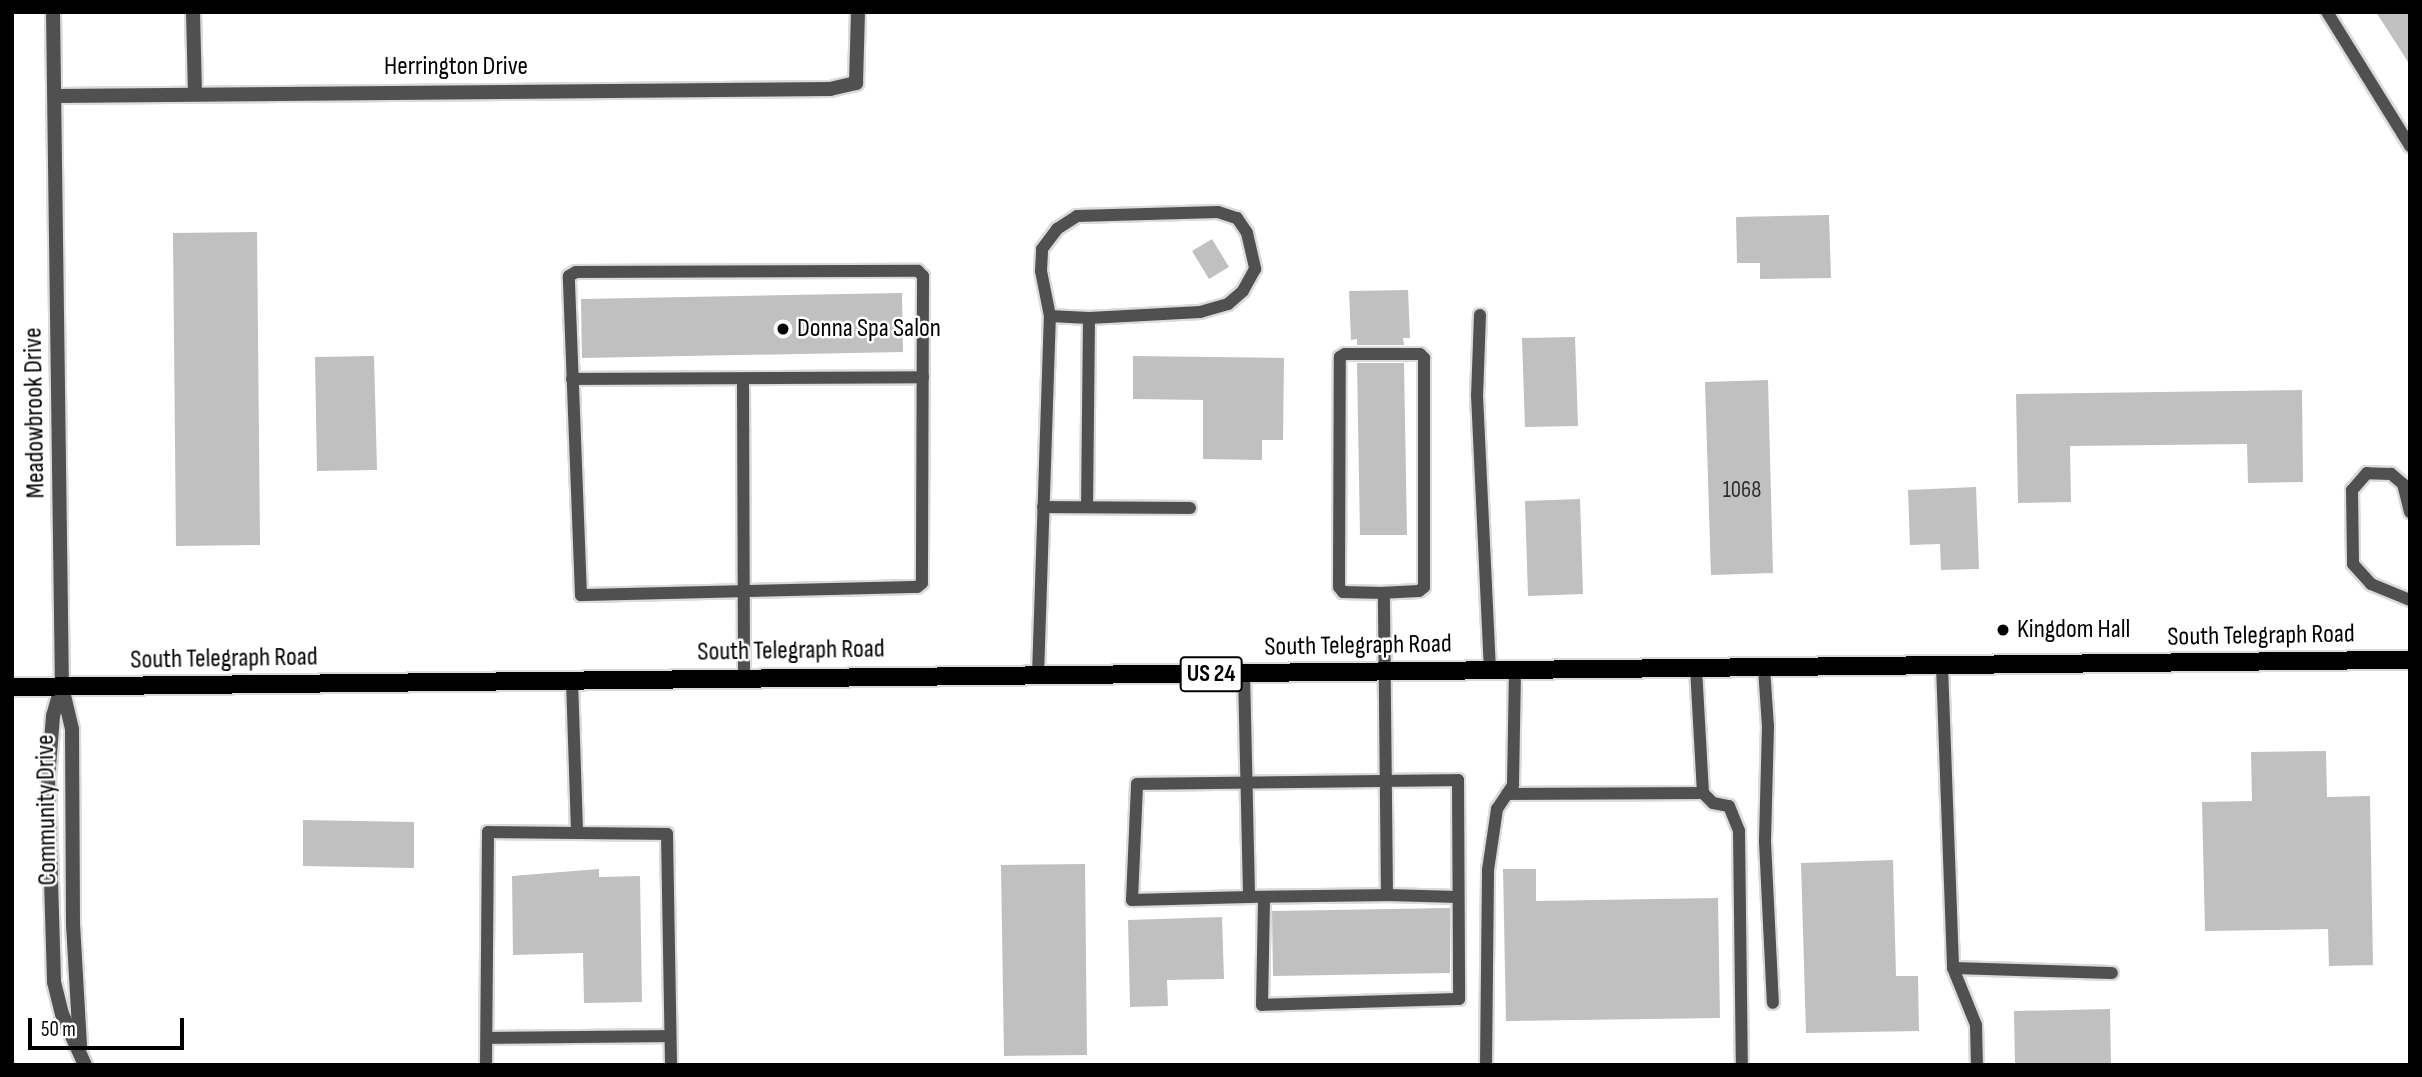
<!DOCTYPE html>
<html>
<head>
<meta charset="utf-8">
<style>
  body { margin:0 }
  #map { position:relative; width:2422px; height:1077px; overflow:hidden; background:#fff; font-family:"Sofia Sans Condensed",sans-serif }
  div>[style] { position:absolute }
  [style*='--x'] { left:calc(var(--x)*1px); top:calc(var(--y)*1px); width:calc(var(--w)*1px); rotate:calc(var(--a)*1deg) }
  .building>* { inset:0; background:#c0c0c0 }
  .roads { filter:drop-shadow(2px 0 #dbdbdb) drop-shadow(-2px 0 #dbdbdb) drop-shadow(0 2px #dbdbdb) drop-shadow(0 -2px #dbdbdb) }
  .lane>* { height:12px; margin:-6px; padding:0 6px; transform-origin:6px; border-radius:6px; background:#505050 }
  .street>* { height:14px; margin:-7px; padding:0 7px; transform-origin:7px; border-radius:7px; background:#505050 }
  .primary>* { height:18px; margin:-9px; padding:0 9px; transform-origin:9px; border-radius:9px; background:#000 }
  .dots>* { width:19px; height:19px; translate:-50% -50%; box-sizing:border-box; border:4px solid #fff; border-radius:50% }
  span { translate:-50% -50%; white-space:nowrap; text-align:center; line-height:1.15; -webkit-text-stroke:5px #fff; paint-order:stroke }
  .number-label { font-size:23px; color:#303030 }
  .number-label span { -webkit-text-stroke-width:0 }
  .shield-label span { padding:2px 5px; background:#fff; border:2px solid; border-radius:5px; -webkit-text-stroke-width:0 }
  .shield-label { font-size:24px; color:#000; font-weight:700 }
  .street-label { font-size:26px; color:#000 }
  .poi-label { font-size:26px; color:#000 }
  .left { translate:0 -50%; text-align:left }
  .frame { position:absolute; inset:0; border:14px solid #000; pointer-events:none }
  .scale { position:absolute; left:28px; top:1018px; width:156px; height:32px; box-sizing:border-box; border:4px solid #000; border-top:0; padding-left:9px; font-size:21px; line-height:24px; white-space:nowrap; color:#000; -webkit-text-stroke:5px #fff; paint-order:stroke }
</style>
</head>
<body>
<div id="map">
  <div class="building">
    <i style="clip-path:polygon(2376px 12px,2410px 12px,2410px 65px)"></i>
    <i style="clip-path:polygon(1829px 215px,1831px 278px,1760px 279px,1760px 263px,1737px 263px,1736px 217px)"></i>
    <i style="clip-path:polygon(257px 232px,260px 545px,176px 546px,173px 233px)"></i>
    <i style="clip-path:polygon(1212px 239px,1229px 267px,1209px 279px,1192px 251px)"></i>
    <i style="clip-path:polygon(1408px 290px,1410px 338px,1403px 338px,1404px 345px,1357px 345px,1357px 339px,1351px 340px,1349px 291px)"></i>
    <i style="clip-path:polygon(902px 293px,903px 352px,582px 358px,581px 299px)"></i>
    <i style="clip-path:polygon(1575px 337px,1578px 426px,1525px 427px,1522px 338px)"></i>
    <i style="clip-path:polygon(374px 356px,377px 470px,317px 471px,315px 357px)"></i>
    <i style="clip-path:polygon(1133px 356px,1284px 358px,1283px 440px,1262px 440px,1262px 460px,1203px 459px,1203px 400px,1133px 399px)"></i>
    <i style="clip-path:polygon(1357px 363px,1404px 363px,1407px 535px,1360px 535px)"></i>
    <i style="clip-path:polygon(1768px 380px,1773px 573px,1711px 575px,1705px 382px)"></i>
    <i style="clip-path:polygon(2302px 390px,2303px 482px,2248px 483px,2247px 444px,2070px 446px,2071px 502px,2018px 503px,2016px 394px)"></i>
    <i style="clip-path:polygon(1976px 487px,1979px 569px,1941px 570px,1940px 544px,1910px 545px,1908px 490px)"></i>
    <i style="clip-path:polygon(1580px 499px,1583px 594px,1528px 596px,1525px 501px)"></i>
    <i style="clip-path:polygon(2326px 751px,2327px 797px,2370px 796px,2373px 965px,2329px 966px,2328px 929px,2205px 931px,2202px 802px,2252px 801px,2251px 752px)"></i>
    <i style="clip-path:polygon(303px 820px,414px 822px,414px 868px,303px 866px)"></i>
    <i style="clip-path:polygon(1893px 860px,1896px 976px,1918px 976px,1919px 1031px,1806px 1033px,1801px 863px)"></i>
    <i style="clip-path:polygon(1085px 864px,1087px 1055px,1004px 1056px,1001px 865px)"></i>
    <i style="clip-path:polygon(599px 869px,599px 877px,640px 876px,642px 1002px,584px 1003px,583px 953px,513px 955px,512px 876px)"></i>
    <i style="clip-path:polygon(1503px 869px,1536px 869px,1536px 901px,1718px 898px,1720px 1018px,1506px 1021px)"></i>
    <i style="clip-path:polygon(1450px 908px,1450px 973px,1273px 976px,1272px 911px)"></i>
    <i style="clip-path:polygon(1222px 917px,1224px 979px,1167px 980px,1168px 1006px,1130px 1007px,1128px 920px)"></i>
    <i style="clip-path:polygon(2110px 1009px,2111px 1065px,2015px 1065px,2014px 1011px)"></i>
  </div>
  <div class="roads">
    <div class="lane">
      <i style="--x:2327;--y:12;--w:158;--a:58.2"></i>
      <i style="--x:918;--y:271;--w:7;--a:45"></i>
      <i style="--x:923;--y:276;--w:307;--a:90.2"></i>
      <i style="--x:922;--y:583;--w:6;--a:141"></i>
      <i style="--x:917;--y:587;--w:336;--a:178.6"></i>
      <i style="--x:581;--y:595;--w:319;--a:-92.2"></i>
      <i style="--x:569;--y:276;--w:8;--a:-30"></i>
      <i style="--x:576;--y:272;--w:342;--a:-0.2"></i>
      <i style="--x:1480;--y:315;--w:80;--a:92.1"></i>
      <i style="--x:1477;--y:395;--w:276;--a:87.3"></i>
      <i style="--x:1050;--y:316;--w:46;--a:-101.3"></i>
      <i style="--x:1041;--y:271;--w:22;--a:-87"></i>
      <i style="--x:1042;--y:249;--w:25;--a:-53"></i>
      <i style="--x:1057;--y:229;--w:24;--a:-33"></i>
      <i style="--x:1077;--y:216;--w:141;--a:-1.6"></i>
      <i style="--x:1218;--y:212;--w:20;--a:18"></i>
      <i style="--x:1237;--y:218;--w:18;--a:56"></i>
      <i style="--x:1247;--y:233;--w:37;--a:77"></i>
      <i style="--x:1255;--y:269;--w:25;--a:119"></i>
      <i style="--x:1243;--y:291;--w:20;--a:139"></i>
      <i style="--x:1228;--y:304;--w:29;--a:164"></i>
      <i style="--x:1200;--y:312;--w:111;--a:176.9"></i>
      <i style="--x:572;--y:379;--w:351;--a:-0.3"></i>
      <i style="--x:743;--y:381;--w:296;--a:89.8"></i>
      <i style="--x:1043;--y:507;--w:147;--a:0.4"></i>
      <i style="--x:2410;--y:512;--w:29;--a:-104"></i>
      <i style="--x:2403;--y:484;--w:16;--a:-140"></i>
      <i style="--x:2391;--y:474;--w:24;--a:-178"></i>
      <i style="--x:2367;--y:473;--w:23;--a:131"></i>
      <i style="--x:2352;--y:490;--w:74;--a:89.2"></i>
      <i style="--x:2353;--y:564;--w:27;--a:48"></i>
      <i style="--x:2371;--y:584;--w:42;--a:22.3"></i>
      <i style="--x:1942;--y:666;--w:302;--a:87.9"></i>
      <i style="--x:1953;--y:968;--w:61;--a:68"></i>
      <i style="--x:1976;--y:1025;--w:40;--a:88.6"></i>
      <i style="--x:1696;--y:668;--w:125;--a:86.8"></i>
      <i style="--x:1703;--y:793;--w:14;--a:45"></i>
      <i style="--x:1713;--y:803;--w:16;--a:11"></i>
      <i style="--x:1729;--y:806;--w:27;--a:68"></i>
      <i style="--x:1739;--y:831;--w:234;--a:89.3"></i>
      <i style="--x:1764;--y:668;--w:58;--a:86.1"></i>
      <i style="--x:1768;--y:726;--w:116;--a:91.5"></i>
      <i style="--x:1765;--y:842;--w:161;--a:87.2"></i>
      <i style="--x:1244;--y:673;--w:224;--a:88.7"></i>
      <i style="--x:1249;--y:897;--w:138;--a:-0.8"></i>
      <i style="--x:1387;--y:895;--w:302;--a:-90.6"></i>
      <i style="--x:1384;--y:593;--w:41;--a:-178.6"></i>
      <i style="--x:1343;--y:592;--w:6;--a:-129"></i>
      <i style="--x:1339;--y:587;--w:230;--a:-89.8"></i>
      <i style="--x:1340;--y:357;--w:6;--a:-31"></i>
      <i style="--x:1345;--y:354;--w:75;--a:0"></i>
      <i style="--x:1420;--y:354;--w:6;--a:45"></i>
      <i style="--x:1424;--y:358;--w:229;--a:90"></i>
      <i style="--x:1424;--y:587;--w:6;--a:141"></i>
      <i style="--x:1419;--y:591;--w:35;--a:177"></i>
      <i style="--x:1038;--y:675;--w:359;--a:-88.1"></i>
      <i style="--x:1050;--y:316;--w:39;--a:3"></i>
      <i style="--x:1089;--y:318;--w:189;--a:90.6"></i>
      <i style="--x:572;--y:680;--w:152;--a:88.1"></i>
      <i style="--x:1507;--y:794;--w:196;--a:-0.3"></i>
      <i style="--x:1387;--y:895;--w:71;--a:1.6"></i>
      <i style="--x:1249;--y:897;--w:117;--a:178.5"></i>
      <i style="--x:1132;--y:900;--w:116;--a:-87.5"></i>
      <i style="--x:1137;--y:784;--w:321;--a:-0.7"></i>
      <i style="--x:1458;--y:780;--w:219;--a:89.7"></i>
      <i style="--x:1459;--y:999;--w:197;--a:178.3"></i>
      <i style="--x:1262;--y:1005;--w:108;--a:-88.9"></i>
      <i style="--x:1953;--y:968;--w:159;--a:1.8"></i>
      <i style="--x:487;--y:1038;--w:183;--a:-0.6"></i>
      <i style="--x:486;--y:1065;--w:233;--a:-89.5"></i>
      <i style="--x:488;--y:832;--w:179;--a:0.6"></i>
      <i style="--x:667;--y:834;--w:231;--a:89"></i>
      <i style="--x:1486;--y:1065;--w:195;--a:-89.4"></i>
      <i style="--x:1488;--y:870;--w:62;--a:-81.6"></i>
      <i style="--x:1497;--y:809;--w:29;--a:-56"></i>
      <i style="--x:1513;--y:785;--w:115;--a:-89"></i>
    </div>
    <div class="street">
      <i style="--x:53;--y:12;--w:675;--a:89.24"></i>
      <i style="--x:62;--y:687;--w:43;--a:76.6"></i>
      <i style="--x:72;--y:729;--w:195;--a:89.7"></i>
      <i style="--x:73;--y:924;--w:123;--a:86.7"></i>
      <i style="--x:193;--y:12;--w:81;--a:88.6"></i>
      <i style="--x:56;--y:96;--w:774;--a:-0.52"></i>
      <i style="--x:830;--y:89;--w:27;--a:-13"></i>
      <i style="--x:856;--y:83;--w:71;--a:-88.4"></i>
      <i style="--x:61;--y:688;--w:29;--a:106"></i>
      <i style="--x:53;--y:716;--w:63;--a:94.5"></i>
      <i style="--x:48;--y:779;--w:203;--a:88.3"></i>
      <i style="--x:54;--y:982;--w:33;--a:76"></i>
      <i style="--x:62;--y:1014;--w:56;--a:65.7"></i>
    </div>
    <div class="primary">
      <i style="--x:12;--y:687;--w:2398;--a:-0.65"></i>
    </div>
  </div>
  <div class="dots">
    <i style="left:783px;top:329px;background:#000"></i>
    <i style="left:2003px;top:630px;background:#000"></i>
  </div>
  <div class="number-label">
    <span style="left:1742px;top:490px">1068</span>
  </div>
  <div class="shield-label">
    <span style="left:1211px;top:674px">US 24</span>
  </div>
  <div class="street-label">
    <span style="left:456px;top:67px">Herrington Drive</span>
    <span style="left:35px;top:413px;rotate:-91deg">Meadowbrook Drive</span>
    <span style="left:2261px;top:636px;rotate:-1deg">South Telegraph Road</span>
    <span style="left:1358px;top:646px;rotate:-1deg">South Telegraph Road</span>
    <span style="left:791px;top:651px;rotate:-1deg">South Telegraph Road</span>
    <span style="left:224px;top:659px;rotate:-1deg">South Telegraph Road</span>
    <span style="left:47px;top:810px;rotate:-91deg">Community Drive</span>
  </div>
  <div class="poi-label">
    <span class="left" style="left:797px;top:329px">Donna Spa Salon</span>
    <span class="left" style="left:2017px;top:630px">Kingdom Hall</span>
  </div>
  <div class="frame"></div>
  <div class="scale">50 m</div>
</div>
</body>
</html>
